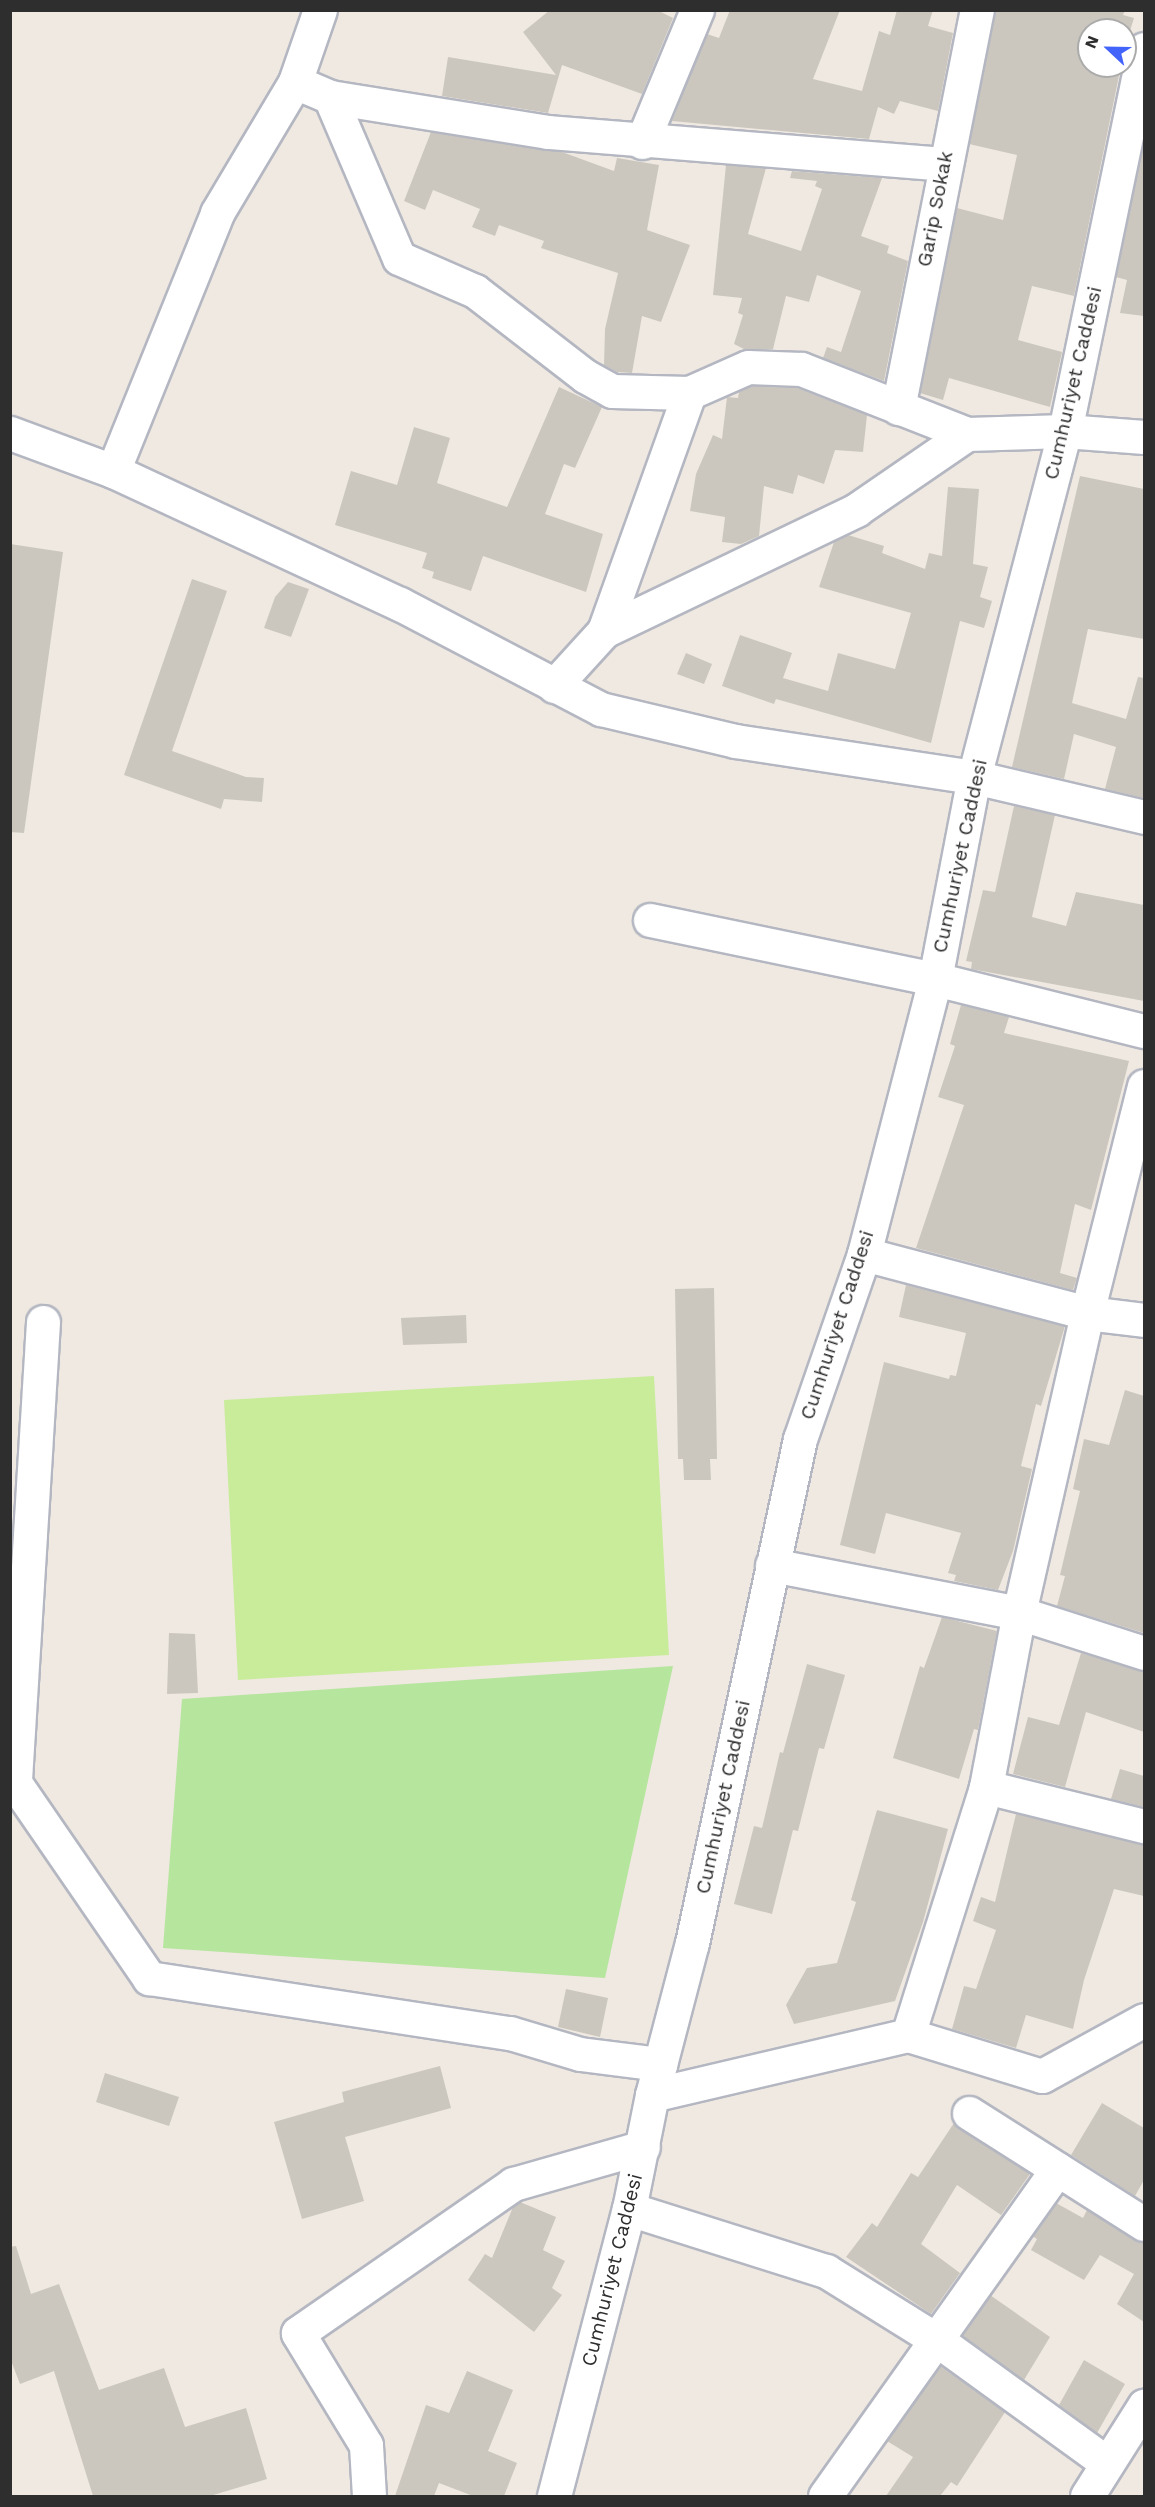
<!DOCTYPE html>
<html>
<head>
<meta charset="utf-8">
<style>
  body { margin:0 }
  #map { position:relative; width:1155px; height:2507px; overflow:hidden; background:#efe9e1; font-family:"Work Sans",sans-serif }
  div>[style] { position:absolute }
  [style*='--x'] { left:calc(var(--x)*1px); top:calc(var(--y)*1px); width:calc(var(--w)*1px); rotate:calc(var(--a)*1deg) }
  .green>* { inset:0; background:#b6e59e }
  .pitch>* { inset:0; background:#c9ec9a }
  .building>* { inset:0; background:#cbc7bf }
  .roads { filter:drop-shadow(2px 0 #b4b7c1) drop-shadow(-2px 0 #b4b7c1) drop-shadow(0 2px #b4b7c1) drop-shadow(0 -2px #b4b7c1) }
  .minor>* { height:33px; margin:-16.5px; padding:0 16.5px; transform-origin:16.5px; border-radius:16.5px; background:#fff }
  span { translate:-50% -50%; white-space:nowrap; text-align:center; line-height:1.15; -webkit-text-stroke:4.5px #fff; paint-order:stroke }
  .street-label { font-size:20px; color:#2e2e2e }
  .frame { position:absolute; inset:0; border:12px solid #2e2e2e; pointer-events:none }
  .north { position:absolute; left:1077px; top:18px; width:60px; height:60px; box-sizing:border-box; background:#fff; border:2px solid #ababab; border-radius:50%; rotate:292deg; font-size:16px; font-weight:700; line-height:24px; text-align:center; color:#2e2e2e }
  .north::after { content:''; display:block; margin:auto; width:21px; height:27px; background:#4264fb; clip-path:polygon(50% 0,100% 100%,50% 72%,0 100%) }
</style>
</head>
<body>
<div id="map">
  <div class="green">
    <i style="clip-path:polygon(673px 1666px,605px 1978px,163px 1948px,182px 1699px)"></i>
  </div>
  <div class="pitch">
    <i style="clip-path:polygon(654px 1376px,669px 1655px,238px 1680px,224px 1400px)"></i>
  </div>
  <div class="building">
    <i style="clip-path:polygon(550px 10px,657px 10px,673px 18px,642px 94px,562px 65px,548px 113px,442px 96px,448px 57px,556px 75px,523px 32px)"></i>
    <i style="clip-path:polygon(730px 10px,840px 10px,813px 79px,862px 91px,879px 31px,890px 35px,897px 10px,933px 10px,928px 26px,953px 33px,938px 111px,900px 101px,894px 114px,878px 107px,869px 139px,672px 121px,707px 34px,719px 38px)"></i>
    <i style="clip-path:polygon(995px 10px,1125px 10px,1123px 15px,1134px 18px,1125px 47px,1125px 30px,1089px 30px,1089px 66px,1121px 66px,1074px 296px,1032px 286px,1018px 340px,1062px 352px,1050px 407px,949px 378px,943px 400px,920px 393px,957px 208px,1003px 220px,1017px 155px,969px 144px)"></i>
    <i style="clip-path:polygon(431px 132px,562px 152px,614px 171px,617px 158px,659px 165px,647px 230px,690px 245px,661px 322px,642px 316px,632px 373px,617px 372px,604px 365px,605px 329px,618px 273px,541px 248px,544px 241px,499px 225px,495px 236px,472px 227px,480px 209px,433px 190px,425px 210px,404px 201px)"></i>
    <i style="clip-path:polygon(1144px 139px,1144px 316px,1120px 313px,1127px 280px,1116px 277px)"></i>
    <i style="clip-path:polygon(726px 165px,766px 168px,748px 234px,801px 251px,822px 189px,815px 186px,817px 181px,790px 178px,792px 171px,882px 178px,861px 236px,889px 246px,887px 253px,908px 261px,884px 381px,823px 358px,827px 347px,841px 352px,861px 291px,817px 275px,809px 302px,786px 296px,773px 349px,744px 349px,734px 344px,743px 315px,738px 313px,742px 298px,713px 295px)"></i>
    <i style="clip-path:polygon(752px 386px,797px 388px,867px 415px,863px 452px,835px 450px,824px 484px,798px 475px,793px 494px,764px 486px,759px 536px,741px 544px,722px 542px,725px 517px,690px 511px,696px 474px,713px 435px,722px 439px,727px 397px,738px 398px,739px 392px)"></i>
    <i style="clip-path:polygon(559px 387px,602px 407px,575px 468px,564px 464px,545px 514px,603px 534px,586px 592px,483px 556px,471px 591px,432px 578px,434px 572px,422px 568px,427px 553px,335px 525px,351px 471px,397px 485px,414px 427px,450px 438px,437px 483px,507px 507px)"></i>
    <i style="clip-path:polygon(1080px 476px,1144px 489px,1144px 639px,1088px 629px,1072px 703px,1126px 719px,1138px 677px,1144px 678px,1144px 798px,1105px 789px,1116px 747px,1074px 734px,1064px 779px,1012px 767px)"></i>
    <i style="clip-path:polygon(948px 487px,979px 489px,973px 564px,988px 567px,980px 597px,992px 601px,984px 628px,960px 621px,931px 743px,776px 699px,774px 704px,722px 686px,740px 635px,792px 653px,783px 678px,828px 691px,838px 653px,895px 669px,911px 613px,819px 587px,834px 542px,848px 535px,884px 546px,882px 553px,925px 569px,929px 553px,942px 556px)"></i>
    <i style="clip-path:polygon(10px 544px,63px 552px,24px 833px,10px 832px)"></i>
    <i style="clip-path:polygon(192px 579px,227px 591px,172px 751px,246px 777px,264px 778px,262px 802px,224px 799px,221px 809px,124px 775px)"></i>
    <i style="clip-path:polygon(288px 582px,309px 589px,291px 637px,264px 628px,275px 597px)"></i>
    <i style="clip-path:polygon(686px 653px,712px 664px,704px 684px,677px 674px)"></i>
    <i style="clip-path:polygon(1014px 806px,1055px 815px,1032px 917px,1066px 926px,1076px 892px,1144px 905px,1144px 1001px,971px 969px,972px 962px,966px 961px,983px 890px,995px 892px)"></i>
    <i style="clip-path:polygon(961px 1005px,1009px 1017px,1004px 1033px,1129px 1061px,1091px 1210px,1075px 1204px,1060px 1273px,1077px 1278px,1073px 1290px,916px 1248px,964px 1105px,938px 1097px,955px 1046px,950px 1044px)"></i>
    <i style="clip-path:polygon(906px 1285px,1065px 1326px,1041px 1406px,1036px 1404px,1021px 1466px,1032px 1469px,1013px 1551px,998px 1590px,954px 1581px,956px 1575px,948px 1573px,961px 1533px,886px 1513px,875px 1554px,840px 1545px,884px 1362px,949px 1379px,950px 1375px,956px 1376px,966px 1333px,899px 1317px)"></i>
    <i style="clip-path:polygon(714px 1288px,717px 1459px,710px 1459px,711px 1480px,684px 1480px,683px 1459px,678px 1459px,675px 1289px)"></i>
    <i style="clip-path:polygon(466px 1315px,467px 1343px,403px 1345px,401px 1318px)"></i>
    <i style="clip-path:polygon(1125px 1390px,1144px 1396px,1144px 1633px,1057px 1606px,1065px 1576px,1060px 1575px,1080px 1491px,1073px 1489px,1084px 1439px,1109px 1445px)"></i>
    <i style="clip-path:polygon(942px 1617px,997px 1631px,978px 1730px,974px 1729px,959px 1779px,893px 1758px,920px 1666px,924px 1668px)"></i>
    <i style="clip-path:polygon(169px 1633px,195px 1634px,198px 1693px,167px 1694px)"></i>
    <i style="clip-path:polygon(1081px 1653px,1144px 1671px,1144px 1732px,1086px 1712px,1065px 1787px,1013px 1774px,1028px 1717px,1059px 1725px)"></i>
    <i style="clip-path:polygon(807px 1664px,845px 1675px,824px 1749px,819px 1748px,798px 1831px,793px 1830px,772px 1914px,734px 1904px,754px 1826px,762px 1828px,780px 1752px,783px 1753px)"></i>
    <i style="clip-path:polygon(1120px 1769px,1144px 1776px,1144px 1807px,1111px 1799px)"></i>
    <i style="clip-path:polygon(877px 1810px,948px 1829px,923px 1922px,895px 2001px,794px 2024px,786px 2005px,807px 1968px,837px 1963px,856px 1902px,851px 1900px)"></i>
    <i style="clip-path:polygon(1016px 1814px,1144px 1844px,1144px 1896px,1114px 1889px,1084px 1980px,1073px 2029px,1026px 2015px,1016px 2048px,952px 2029px,964px 1986px,976px 1989px,996px 1930px,973px 1921px,981px 1897px,995px 1902px)"></i>
    <i style="clip-path:polygon(566px 1989px,608px 1998px,600px 2037px,558px 2027px)"></i>
    <i style="clip-path:polygon(440px 2066px,451px 2108px,345px 2137px,364px 2201px,302px 2219px,274px 2122px,344px 2102px,342px 2092px)"></i>
    <i style="clip-path:polygon(105px 2073px,179px 2097px,169px 2126px,96px 2102px)"></i>
    <i style="clip-path:polygon(1102px 2103px,1144px 2128px,1144px 2180px,1135px 2196px,1071px 2155px)"></i>
    <i style="clip-path:polygon(954px 2123px,1030px 2174px,1001px 2215px,957px 2185px,921px 2244px,960px 2273px,931px 2314px,846px 2257px,872px 2223px,877px 2227px,911px 2173px,918px 2177px)"></i>
    <i style="clip-path:polygon(520px 2202px,556px 2217px,543px 2250px,565px 2261px,552px 2288px,562px 2295px,534px 2332px,468px 2280px,485px 2254px,492px 2258px,513px 2207px)"></i>
    <i style="clip-path:polygon(1056px 2203px,1083px 2218px,1087px 2210px,1144px 2243px,1144px 2322px,1117px 2304px,1134px 2274px,1100px 2255px,1084px 2280px,1031px 2250px,1037px 2239px,1032px 2236px)"></i>
    <i style="clip-path:polygon(16px 2246px,31px 2294px,59px 2284px,99px 2390px,164px 2368px,185px 2427px,246px 2408px,267px 2479px,210px 2496px,93px 2496px,54px 2371px,20px 2384px,10px 2358px,10px 2247px)"></i>
    <i style="clip-path:polygon(990px 2295px,1050px 2337px,1024px 2380px,962px 2335px)"></i>
    <i style="clip-path:polygon(1084px 2360px,1125px 2384px,1097px 2433px,1059px 2405px)"></i>
    <i style="clip-path:polygon(940px 2366px,1005px 2412px,957px 2486px,951px 2482px,940px 2496px,886px 2496px,913px 2457px,887px 2441px)"></i>
    <i style="clip-path:polygon(467px 2371px,513px 2390px,488px 2451px,517px 2463px,504px 2496px,473px 2496px,439px 2483px,434px 2496px,395px 2496px,426px 2405px,449px 2413px)"></i>
  </div>
  <div class="roads">
    <div class="minor">
      <i style="--x:295;--y:82;--w:38;--a:23"></i>
      <i style="--x:330;--y:97;--w:221;--a:9.1"></i>
      <i style="--x:548;--y:132;--w:396;--a:4.6"></i>
      <i style="--x:330;--y:97;--w:175;--a:66.8"></i>
      <i style="--x:399;--y:258;--w:83;--a:23.5"></i>
      <i style="--x:475;--y:291;--w:139;--a:37.7"></i>
      <i style="--x:585;--y:376;--w:31;--a:29"></i>
      <i style="--x:612;--y:391;--w:77;--a:1.5"></i>
      <i style="--x:689;--y:393;--w:64;--a:-23.8"></i>
      <i style="--x:748;--y:367;--w:53;--a:2.2"></i>
      <i style="--x:801;--y:369;--w:178;--a:21.4"></i>
      <i style="--x:642;--y:142;--w:143;--a:-67.4"></i>
      <i style="--x:898;--y:408;--w:406;--a:-78.8"></i>
      <i style="--x:10;--y:433;--w:110;--a:20.3"></i>
      <i style="--x:113;--y:471;--w:316;--a:24.9"></i>
      <i style="--x:400;--y:604;--w:227;--a:27.6"></i>
      <i style="--x:601;--y:709;--w:138;--a:13.4"></i>
      <i style="--x:735;--y:741;--w:242;--a:8.6"></i>
      <i style="--x:974;--y:777;--w:175;--a:13.2"></i>
      <i style="--x:113;--y:471;--w:278;--a:-68"></i>
      <i style="--x:217;--y:213;--w:152;--a:-59.2"></i>
      <i style="--x:295;--y:82;--w:76;--a:-70.9"></i>
      <i style="--x:604;--y:631;--w:253;--a:-70.3"></i>
      <i style="--x:554;--y:686;--w:74;--a:-47.7"></i>
      <i style="--x:604;--y:631;--w:280;--a:-25.6"></i>
      <i style="--x:856;--y:510;--w:135;--a:-34.4"></i>
      <i style="--x:967;--y:434;--w:98;--a:-1.8"></i>
      <i style="--x:1065;--y:431;--w:79;--a:4.3"></i>
      <i style="--x:650;--y:920;--w:291;--a:11.7"></i>
      <i style="--x:935;--y:979;--w:215;--a:14"></i>
      <i style="--x:864;--y:1254;--w:231;--a:14.8"></i>
      <i style="--x:1087;--y:1313;--w:57;--a:7"></i>
      <i style="--x:43;--y:1322;--w:462;--a:93.5"></i>
      <i style="--x:15;--y:1783;--w:237;--a:55.5"></i>
      <i style="--x:149;--y:1978;--w:365;--a:8.7"></i>
      <i style="--x:510;--y:2033;--w:73;--a:16.7"></i>
      <i style="--x:580;--y:2054;--w:81;--a:7.1"></i>
      <i style="--x:772;--y:1565;--w:252;--a:11"></i>
      <i style="--x:1019;--y:1613;--w:131;--a:17.7"></i>
      <i style="--x:986;--y:1787;--w:163;--a:13.9"></i>
      <i style="--x:908;--y:2035;--w:260;--a:-72.5"></i>
      <i style="--x:986;--y:1787;--w:177;--a:-79.3"></i>
      <i style="--x:1019;--y:1613;--w:308;--a:-77.2"></i>
      <i style="--x:1087;--y:1313;--w:234;--a:-75.9"></i>
      <i style="--x:652;--y:2095;--w:263;--a:-13.2"></i>
      <i style="--x:908;--y:2035;--w:140;--a:17"></i>
      <i style="--x:1042;--y:2076;--w:116;--a:-28.8"></i>
      <i style="--x:969;--y:2113;--w:207;--a:32.4"></i>
      <i style="--x:629;--y:2209;--w:207;--a:17.5"></i>
      <i style="--x:826;--y:2271;--w:131;--a:31.9"></i>
      <i style="--x:937;--y:2340;--w:210;--a:35.9"></i>
      <i style="--x:369;--y:2496;--w:51;--a:-93.4"></i>
      <i style="--x:366;--y:2445;--w:131;--a:-121.3"></i>
      <i style="--x:298;--y:2333;--w:262;--a:-34.7"></i>
      <i style="--x:513;--y:2184;--w:135;--a:-15.9"></i>
      <i style="--x:554;--y:2496;--w:297;--a:-75.4"></i>
      <i style="--x:629;--y:2209;--w:116;--a:-78.6"></i>
      <i style="--x:652;--y:2095;--w:157;--a:-75.3"></i>
      <i style="--x:692;--y:1943;--w:515;--a:-77.91"></i>
      <i style="--x:800;--y:1439;--w:196;--a:-70.9"></i>
      <i style="--x:864;--y:1254;--w:284;--a:-75.5"></i>
      <i style="--x:935;--y:979;--w:206;--a:-79.1"></i>
      <i style="--x:974;--y:777;--w:358;--a:-75.3"></i>
      <i style="--x:1065;--y:431;--w:390;--a:-78.3"></i>
      <i style="--x:825;--y:2496;--w:401;--a:-54.6"></i>
      <i style="--x:1087;--y:2496;--w:107;--a:-57.7"></i>
    </div>
  </div>
  <div class="street-label">
    <span style="left:935px;top:209px;rotate:-79deg">Garip Sokak</span>
    <span style="left:1073px;top:383px;rotate:-77deg">Cumhuriyet Caddesi</span>
    <span style="left:960px;top:856px;rotate:-78deg">Cumhuriyet Caddesi</span>
    <span style="left:837px;top:1325px;rotate:-72deg">Cumhuriyet Caddesi</span>
    <span style="left:723px;top:1797px;rotate:-78deg">Cumhuriyet Caddesi</span>
    <span style="left:612px;top:2270px;rotate:-76deg">Cumhuriyet Caddesi</span>
  </div>
  <div class="frame"></div>
  <div class="north">N</div>
</div>
</body>
</html>
